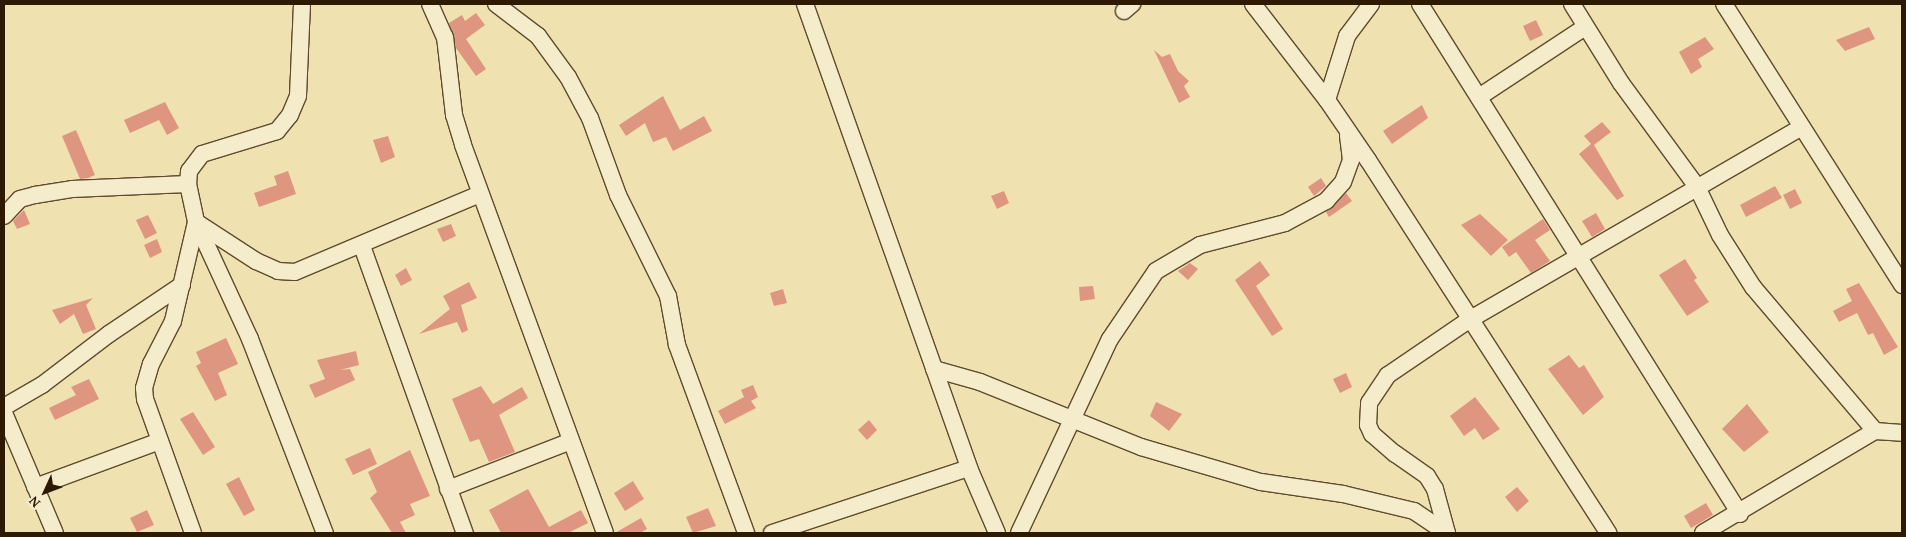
<!DOCTYPE html>
<html>
<head>
<meta charset="utf-8">
<style>
  body { margin:0 }
  #map { position:relative; width:1906px; height:537px; overflow:hidden; background:#f0e1b1; font-family:"Gentium Book Plus",serif }
  div>[style] { position:absolute }
  [style*='--x'] { left:calc(var(--x)*1px); top:calc(var(--y)*1px); width:calc(var(--w)*1px); rotate:calc(var(--a)*1deg) }
  .building>* { inset:0; background:#de9681 }
  .roads { filter:drop-shadow(1px 0 #5e4c2c) drop-shadow(-1px 0 #5e4c2c) drop-shadow(0 1px #5e4c2c) drop-shadow(0 -1px #5e4c2c) }
  .minor>* { height:16px; margin:-8px; padding:0 8px; transform-origin:8px; border-radius:8px; background:#f5eccc }
  span { translate:-50% -50%; white-space:nowrap; text-align:center; line-height:1.15; -webkit-text-stroke:4.5px #f5eccc; paint-order:stroke }
  .frame { position:absolute; inset:0; border:5px solid #2e1a00; pointer-events:none }
  .north { position:absolute; left:20px; top:467px; width:50px; height:50px; -webkit-text-stroke:4px #f5eccc; paint-order:stroke; rotate:227deg; font-size:14px; font-weight:700; line-height:20px; text-align:center; color:#2e1a00 }
  .north::after { content:''; display:block; margin:auto; width:18px; height:22px; background:#2e1a00; clip-path:polygon(50% 0,100% 100%,50% 72%,0 100%) }
</style>
</head>
<body>
<div id="map">
  <div class="building">
    <i style="clip-path:polygon(476px 13px,485px 25px,466px 39px,486px 69px,476px 76px,456px 48px,449px 23px,462px 15px,465px 21px)"></i>
    <i style="clip-path:polygon(1536px 20px,1543px 35px,1530px 41px,1523px 26px)"></i>
    <i style="clip-path:polygon(1869px 27px,1875px 39px,1845px 51px,1836px 40px)"></i>
    <i style="clip-path:polygon(1705px 37px,1714px 49px,1698px 59px,1702px 67px,1691px 74px,1679px 52px)"></i>
    <i style="clip-path:polygon(1154px 50px,1162px 57px,1170px 54px,1178px 71px,1189px 81px,1184px 86px,1190px 97px,1179px 103px)"></i>
    <i style="clip-path:polygon(663px 96px,680px 130px,704px 116px,712px 131px,673px 151px,666px 137px,653px 142px,645px 123px,626px 136px,619px 125px)"></i>
    <i style="clip-path:polygon(165px 102px,179px 128px,167px 135px,159px 120px,130px 133px,124px 120px)"></i>
    <i style="clip-path:polygon(1422px 105px,1428px 118px,1392px 144px,1383px 131px)"></i>
    <i style="clip-path:polygon(1602px 122px,1611px 132px,1594px 145px,1624px 196px,1617px 200px,1579px 154px,1591px 144px,1584px 136px)"></i>
    <i style="clip-path:polygon(76px 130px,95px 175px,88px 178px,80px 179px,62px 136px)"></i>
    <i style="clip-path:polygon(388px 136px,395px 157px,381px 163px,373px 140px)"></i>
    <i style="clip-path:polygon(288px 171px,296px 194px,259px 207px,254px 193px,277px 185px,274px 176px)"></i>
    <i style="clip-path:polygon(1321px 178px,1326px 186px,1314px 196px,1308px 187px)"></i>
    <i style="clip-path:polygon(1775px 186px,1782px 198px,1746px 217px,1740px 205px)"></i>
    <i style="clip-path:polygon(1795px 189px,1802px 203px,1790px 209px,1783px 195px)"></i>
    <i style="clip-path:polygon(1004px 191px,1009px 203px,997px 209px,991px 196px)"></i>
    <i style="clip-path:polygon(1346px 193px,1352px 201px,1329px 217px,1326px 212px)"></i>
    <i style="clip-path:polygon(24px 210px,30px 224px,17px 229px,13px 221px)"></i>
    <i style="clip-path:polygon(1596px 213px,1605px 229px,1592px 237px,1582px 221px)"></i>
    <i style="clip-path:polygon(1480px 214px,1508px 240px,1491px 256px,1461px 225px)"></i>
    <i style="clip-path:polygon(148px 215px,157px 233px,145px 239px,136px 220px)"></i>
    <i style="clip-path:polygon(1543px 219px,1550px 230px,1535px 240px,1550px 261px,1531px 273px,1516px 252px,1509px 257px,1502px 247px)"></i>
    <i style="clip-path:polygon(451px 224px,456px 236px,443px 242px,437px 229px)"></i>
    <i style="clip-path:polygon(157px 239px,162px 252px,150px 258px,144px 245px)"></i>
    <i style="clip-path:polygon(1685px 259px,1697px 278px,1694px 280px,1709px 302px,1687px 316px,1659px 275px)"></i>
    <i style="clip-path:polygon(1260px 261px,1270px 275px,1256px 286px,1283px 329px,1272px 336px,1235px 280px)"></i>
    <i style="clip-path:polygon(1190px 263px,1198px 269px,1188px 280px,1178px 271px)"></i>
    <i style="clip-path:polygon(406px 268px,412px 280px,401px 286px,395px 275px)"></i>
    <i style="clip-path:polygon(469px 282px,477px 298px,461px 305px,468px 330px,462px 333px,457px 322px,419px 334px,450px 309px,443px 296px)"></i>
    <i style="clip-path:polygon(1859px 283px,1898px 347px,1884px 355px,1873px 333px,1868px 335px,1857px 313px,1839px 322px,1833px 311px,1852px 301px,1846px 289px)"></i>
    <i style="clip-path:polygon(1093px 286px,1095px 299px,1080px 301px,1079px 287px)"></i>
    <i style="clip-path:polygon(783px 289px,787px 303px,774px 306px,770px 293px)"></i>
    <i style="clip-path:polygon(93px 298px,86px 305px,96px 329px,83px 334px,74px 314px,60px 324px,52px 310px)"></i>
    <i style="clip-path:polygon(226px 338px,238px 364px,218px 373px,227px 395px,215px 401px,196px 366px,201px 363px,196px 352px)"></i>
    <i style="clip-path:polygon(356px 351px,359px 365px,340px 370px,350px 369px,355px 380px,315px 398px,309px 385px,325px 379px,317px 360px)"></i>
    <i style="clip-path:polygon(1569px 355px,1579px 368px,1584px 365px,1604px 397px,1583px 415px,1548px 369px)"></i>
    <i style="clip-path:polygon(1346px 373px,1352px 387px,1340px 393px,1333px 379px)"></i>
    <i style="clip-path:polygon(89px 379px,99px 399px,55px 420px,49px 408px,76px 395px,71px 387px)"></i>
    <i style="clip-path:polygon(753px 385px,758px 397px,751px 401px,756px 408px,725px 424px,718px 411px,744px 397px,741px 390px)"></i>
    <i style="clip-path:polygon(481px 386px,493px 404px,522px 387px,528px 398px,499px 415px,515px 452px,489px 462px,479px 439px,470px 442px,452px 399px)"></i>
    <i style="clip-path:polygon(1475px 397px,1500px 429px,1483px 440px,1475px 428px,1464px 436px,1450px 416px)"></i>
    <i style="clip-path:polygon(1156px 402px,1182px 414px,1169px 431px,1150px 416px)"></i>
    <i style="clip-path:polygon(1747px 404px,1769px 432px,1744px 452px,1722px 429px)"></i>
    <i style="clip-path:polygon(193px 412px,215px 447px,203px 455px,180px 419px)"></i>
    <i style="clip-path:polygon(869px 420px,877px 430px,867px 440px,858px 430px)"></i>
    <i style="clip-path:polygon(370px 448px,377px 464px,353px 475px,345px 459px)"></i>
    <i style="clip-path:polygon(410px 450px,430px 496px,410px 504px,415px 515px,400px 522px,406px 533px,392px 533px,370px 498px,377px 492px,368px 472px)"></i>
    <i style="clip-path:polygon(239px 477px,255px 510px,244px 516px,226px 484px)"></i>
    <i style="clip-path:polygon(633px 481px,644px 499px,625px 511px,614px 493px)"></i>
    <i style="clip-path:polygon(1517px 487px,1529px 501px,1517px 512px,1505px 497px)"></i>
    <i style="clip-path:polygon(528px 489px,549px 527px,581px 510px,588px 523px,568px 533px,501px 533px,489px 510px)"></i>
    <i style="clip-path:polygon(1706px 503px,1713px 515px,1691px 528px,1684px 516px)"></i>
    <i style="clip-path:polygon(708px 508px,716px 526px,693px 533px,686px 517px)"></i>
    <i style="clip-path:polygon(147px 510px,154px 525px,137px 532px,130px 518px)"></i>
    <i style="clip-path:polygon(641px 518px,647px 529px,640px 533px,615px 533px)"></i>
  </div>
  <div class="roads">
    <div class="minor">
      <i style="--x:302;--y:4;--w:92;--a:92.5"></i>
      <i style="--x:298;--y:96;--w:21;--a:113"></i>
      <i style="--x:290;--y:115;--w:21;--a:129"></i>
      <i style="--x:277;--y:131;--w:78;--a:163"></i>
      <i style="--x:202;--y:154;--w:21;--a:127"></i>
      <i style="--x:189;--y:171;--w:13;--a:94"></i>
      <i style="--x:188;--y:184;--w:39;--a:78"></i>
      <i style="--x:196;--y:222;--w:129;--a:65.2"></i>
      <i style="--x:250;--y:339;--w:208;--a:68.9"></i>
      <i style="--x:430;--y:4;--w:36;--a:66"></i>
      <i style="--x:445;--y:37;--w:79;--a:83.4"></i>
      <i style="--x:454;--y:115;--w:31;--a:73"></i>
      <i style="--x:463;--y:145;--w:413;--a:69.9"></i>
      <i style="--x:496;--y:4;--w:53;--a:37.3"></i>
      <i style="--x:538;--y:36;--w:51;--a:53.8"></i>
      <i style="--x:568;--y:77;--w:47;--a:61.8"></i>
      <i style="--x:590;--y:118;--w:82;--a:70"></i>
      <i style="--x:618;--y:195;--w:113;--a:63.7"></i>
      <i style="--x:668;--y:296;--w:50;--a:79.6"></i>
      <i style="--x:677;--y:345;--w:200;--a:69.8"></i>
      <i style="--x:805;--y:4;--w:492;--a:70.5"></i>
      <i style="--x:969;--y:468;--w:71;--a:66.7"></i>
      <i style="--x:1253;--y:4;--w:121;--a:52.4"></i>
      <i style="--x:1327;--y:100;--w:73;--a:55.7"></i>
      <i style="--x:1368;--y:160;--w:444;--a:57.2"></i>
      <i style="--x:1420;--y:4;--w:602;--a:57.89"></i>
      <i style="--x:1572;--y:4;--w:93;--a:58.2"></i>
      <i style="--x:1621;--y:83;--w:129;--a:53.8"></i>
      <i style="--x:1697;--y:187;--w:53;--a:64.4"></i>
      <i style="--x:1720;--y:235;--w:62;--a:57.6"></i>
      <i style="--x:1753;--y:287;--w:189;--a:49.7"></i>
      <i style="--x:1724;--y:4;--w:333;--a:57.6"></i>
      <i style="--x:1124;--y:11;--w:11;--a:-41"></i>
      <i style="--x:1479;--y:97;--w:127;--a:-33.4"></i>
      <i style="--x:1327;--y:100;--w:67;--a:-72.6"></i>
      <i style="--x:1347;--y:36;--w:40;--a:-53"></i>
      <i style="--x:4;--y:216;--w:23;--a:-47"></i>
      <i style="--x:20;--y:199;--w:16;--a:-15"></i>
      <i style="--x:35;--y:195;--w:37;--a:-9"></i>
      <i style="--x:72;--y:189;--w:116;--a:-2.5"></i>
      <i style="--x:196;--y:222;--w:72;--a:33"></i>
      <i style="--x:256;--y:261;--w:24;--a:24"></i>
      <i style="--x:278;--y:271;--w:17;--a:3"></i>
      <i style="--x:295;--y:272;--w:201;--a:-22.9"></i>
      <i style="--x:362;--y:246;--w:305;--a:70.3"></i>
      <i style="--x:934;--y:369;--w:48;--a:15.8"></i>
      <i style="--x:980;--y:382;--w:174;--a:22"></i>
      <i style="--x:1141;--y:447;--w:125;--a:16.3"></i>
      <i style="--x:1261;--y:482;--w:83;--a:8.3"></i>
      <i style="--x:1343;--y:494;--w:73;--a:13.5"></i>
      <i style="--x:1414;--y:511;--w:40;--a:34"></i>
      <i style="--x:4;--y:407;--w:44;--a:-30.1"></i>
      <i style="--x:42;--y:385;--w:84;--a:-37.3"></i>
      <i style="--x:109;--y:334;--w:88;--a:-33.9"></i>
      <i style="--x:4;--y:413;--w:130;--a:67"></i>
      <i style="--x:35;--y:487;--w:133;--a:-20.2"></i>
      <i style="--x:448;--y:489;--w:132;--a:-21.3"></i>
      <i style="--x:193;--y:533;--w:142;--a:-109.7"></i>
      <i style="--x:145;--y:399;--w:11;--a:-95"></i>
      <i style="--x:144;--y:388;--w:25;--a:-74"></i>
      <i style="--x:151;--y:364;--w:48;--a:-62.9"></i>
      <i style="--x:173;--y:321;--w:102;--a:-76.9"></i>
      <i style="--x:772;--y:533;--w:207;--a:-18.3"></i>
      <i style="--x:1019;--y:533;--w:214;--a:-64.9"></i>
      <i style="--x:1110;--y:339;--w:82;--a:-55.9"></i>
      <i style="--x:1156;--y:271;--w:51;--a:-30.6"></i>
      <i style="--x:1200;--y:245;--w:88;--a:-14.5"></i>
      <i style="--x:1285;--y:223;--w:47;--a:-28.2"></i>
      <i style="--x:1326;--y:201;--w:25;--a:-48"></i>
      <i style="--x:1343;--y:182;--w:23;--a:-70"></i>
      <i style="--x:1351;--y:160;--w:25;--a:-97"></i>
      <i style="--x:1447;--y:533;--w:46;--a:-105.3"></i>
      <i style="--x:1435;--y:489;--w:15;--a:-122"></i>
      <i style="--x:1427;--y:476;--w:39;--a:-145"></i>
      <i style="--x:1395;--y:454;--w:30;--a:-139"></i>
      <i style="--x:1372;--y:434;--w:10;--a:-114"></i>
      <i style="--x:1368;--y:425;--w:22;--a:-87"></i>
      <i style="--x:1369;--y:403;--w:34;--a:-56"></i>
      <i style="--x:1388;--y:375;--w:98;--a:-34.2"></i>
      <i style="--x:1469;--y:320;--w:383;--a:-30.1"></i>
      <i style="--x:1703;--y:533;--w:200;--a:-30.7"></i>
      <i style="--x:1875;--y:431;--w:27;--a:4"></i>
    </div>
  </div>
  <div class="frame"></div>
  <div class="north">N</div>
</div>
</body>
</html>
